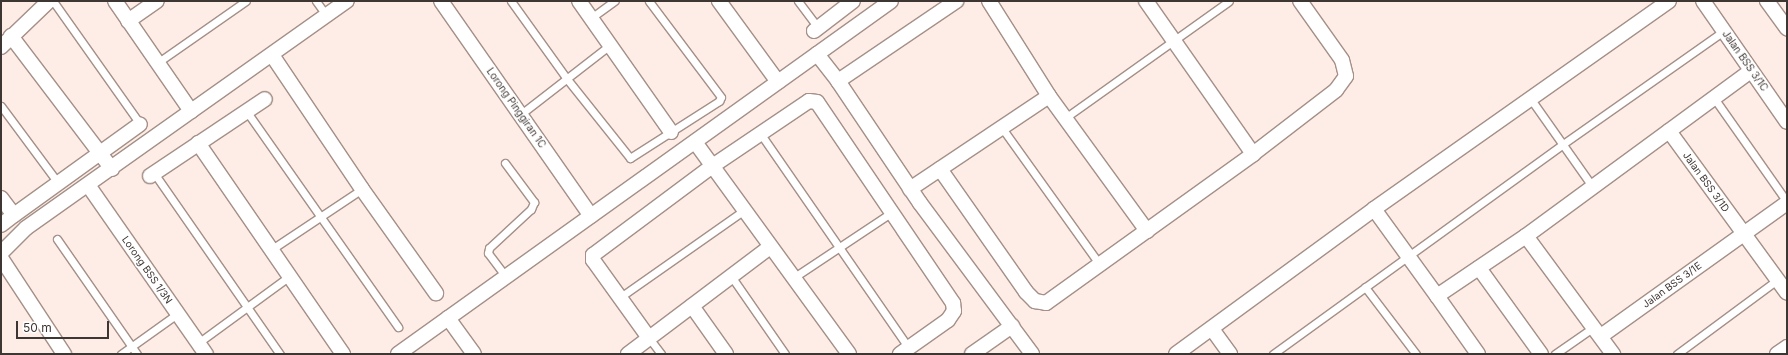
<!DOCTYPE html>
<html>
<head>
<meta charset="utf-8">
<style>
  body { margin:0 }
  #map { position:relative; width:1788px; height:355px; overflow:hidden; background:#feede6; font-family:Inter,sans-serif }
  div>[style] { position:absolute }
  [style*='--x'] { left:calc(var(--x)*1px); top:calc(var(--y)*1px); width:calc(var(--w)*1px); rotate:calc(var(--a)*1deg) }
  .roads { filter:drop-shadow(1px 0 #a49088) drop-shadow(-1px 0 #a49088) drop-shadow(0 1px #a49088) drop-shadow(0 -1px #a49088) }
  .lane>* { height:7px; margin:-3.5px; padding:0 3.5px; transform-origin:3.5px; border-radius:3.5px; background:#fff }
  .street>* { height:14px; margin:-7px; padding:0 7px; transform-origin:7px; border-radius:7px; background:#fff }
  span { translate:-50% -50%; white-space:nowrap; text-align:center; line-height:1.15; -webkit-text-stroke:3.5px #fff; paint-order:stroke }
  .street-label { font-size:10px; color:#3e3633 }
  .frame { position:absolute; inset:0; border:2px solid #3e3633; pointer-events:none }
  .scale { position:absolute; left:16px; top:321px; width:93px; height:18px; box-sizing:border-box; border:2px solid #3e3633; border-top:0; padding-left:5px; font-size:12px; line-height:14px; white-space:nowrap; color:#3e3633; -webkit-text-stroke:3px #fff; paint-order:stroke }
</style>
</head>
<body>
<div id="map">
  <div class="roads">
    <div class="lane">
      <i style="--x:53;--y:1;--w:151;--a:54.7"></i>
      <i style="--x:316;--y:1;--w:17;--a:54"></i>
      <i style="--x:511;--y:1;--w:96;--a:54.3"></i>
      <i style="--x:567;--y:79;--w:101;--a:51.4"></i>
      <i style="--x:630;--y:158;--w:106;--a:-32.6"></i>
      <i style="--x:719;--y:101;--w:4;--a:-63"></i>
      <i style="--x:721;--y:97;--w:120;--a:-126.9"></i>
      <i style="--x:798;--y:1;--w:34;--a:53"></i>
      <i style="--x:591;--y:18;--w:29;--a:-36"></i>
      <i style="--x:157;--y:63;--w:108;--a:-34.9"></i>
      <i style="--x:1530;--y:98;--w:108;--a:54.8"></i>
      <i style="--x:1714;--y:98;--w:127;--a:54.9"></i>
      <i style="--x:1;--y:106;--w:97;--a:53.4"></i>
      <i style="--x:247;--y:112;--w:263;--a:54.9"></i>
      <i style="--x:521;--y:114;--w:113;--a:-37.8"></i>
      <i style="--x:1065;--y:118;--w:201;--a:-35.5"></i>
      <i style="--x:1002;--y:128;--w:168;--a:54.4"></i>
      <i style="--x:760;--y:133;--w:262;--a:55.3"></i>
      <i style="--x:505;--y:163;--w:49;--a:53.4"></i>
      <i style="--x:534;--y:202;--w:8;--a:113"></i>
      <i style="--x:531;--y:209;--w:57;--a:137.1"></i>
      <i style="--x:489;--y:248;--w:5;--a:101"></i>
      <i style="--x:488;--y:253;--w:30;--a:53"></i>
      <i style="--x:154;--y:173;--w:221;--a:55.2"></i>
      <i style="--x:57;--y:239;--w:140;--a:55.2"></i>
      <i style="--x:272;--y:249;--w:108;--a:-33.7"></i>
      <i style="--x:731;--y:276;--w:95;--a:55.3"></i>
      <i style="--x:793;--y:278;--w:118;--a:-33.6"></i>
      <i style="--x:1365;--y:287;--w:84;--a:52.7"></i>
      <i style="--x:619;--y:298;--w:153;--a:-35.1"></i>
      <i style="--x:649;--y:338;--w:20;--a:53"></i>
      <i style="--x:198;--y:343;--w:115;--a:-36.2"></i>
      <i style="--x:121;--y:354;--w:69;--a:-35.5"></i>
      <i style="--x:1273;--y:354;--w:358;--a:-35.9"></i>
      <i style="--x:1563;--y:144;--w:197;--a:-35.1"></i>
      <i style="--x:1555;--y:354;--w:47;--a:-34.7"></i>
      <i style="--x:1677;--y:354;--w:124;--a:-36.5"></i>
    </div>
    <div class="street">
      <i style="--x:115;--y:1;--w:134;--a:55.4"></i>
      <i style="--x:441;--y:1;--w:262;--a:55.1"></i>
      <i style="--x:579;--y:1;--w:160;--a:54.9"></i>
      <i style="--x:719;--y:1;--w:100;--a:53.9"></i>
      <i style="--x:989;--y:1;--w:112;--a:57.7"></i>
      <i style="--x:1049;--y:96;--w:167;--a:54"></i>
      <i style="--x:1146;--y:1;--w:187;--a:55"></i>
      <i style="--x:1703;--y:1;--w:147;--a:55.2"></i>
      <i style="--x:1767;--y:1;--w:34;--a:54"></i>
      <i style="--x:128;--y:21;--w:35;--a:-35"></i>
      <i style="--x:814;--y:31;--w:49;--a:-37.6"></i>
      <i style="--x:11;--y:36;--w:167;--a:52.8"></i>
      <i style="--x:1;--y:47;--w:66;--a:-43.8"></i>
      <i style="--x:817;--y:54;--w:34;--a:52"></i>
      <i style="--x:838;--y:81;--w:147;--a:56.1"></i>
      <i style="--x:920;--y:203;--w:188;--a:53.4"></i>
      <i style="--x:272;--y:55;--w:161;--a:56.1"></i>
      <i style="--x:362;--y:189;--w:128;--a:54.6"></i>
      <i style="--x:838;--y:81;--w:143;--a:-34.1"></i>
      <i style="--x:1669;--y:131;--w:200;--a:53.9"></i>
      <i style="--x:695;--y:142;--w:262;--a:54"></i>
      <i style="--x:198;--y:143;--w:256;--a:55.5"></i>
      <i style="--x:940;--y:169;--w:150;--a:55"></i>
      <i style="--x:1026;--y:292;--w:13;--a:45"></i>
      <i style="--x:1035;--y:301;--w:11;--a:10"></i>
      <i style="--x:1046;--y:303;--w:255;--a:-35.7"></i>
      <i style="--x:1253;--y:154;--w:105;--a:-37.6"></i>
      <i style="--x:1336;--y:90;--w:17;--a:-54"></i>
      <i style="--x:1346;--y:76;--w:16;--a:-104"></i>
      <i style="--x:1342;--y:60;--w:72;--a:-125.4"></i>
      <i style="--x:150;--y:176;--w:138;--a:-33.8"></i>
      <i style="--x:88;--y:185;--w:206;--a:55.1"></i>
      <i style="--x:910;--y:189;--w:167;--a:-33.8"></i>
      <i style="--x:1;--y:198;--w:21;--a:53"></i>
      <i style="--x:14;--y:215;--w:155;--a:-35.8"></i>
      <i style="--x:1374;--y:209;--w:107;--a:54.1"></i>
      <i style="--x:1437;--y:296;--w:107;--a:-34"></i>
      <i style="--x:1526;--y:236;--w:279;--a:-36.3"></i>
      <i style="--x:1;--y:225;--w:16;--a:-38"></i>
      <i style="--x:1526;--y:236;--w:147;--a:53.6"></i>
      <i style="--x:1;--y:253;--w:35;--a:-45"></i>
      <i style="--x:26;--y:228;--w:393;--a:-35.3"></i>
      <i style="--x:1;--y:258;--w:115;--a:56.7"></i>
      <i style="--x:1479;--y:268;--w:106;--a:54.2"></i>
      <i style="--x:1437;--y:296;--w:71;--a:54.7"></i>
      <i style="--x:692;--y:306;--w:59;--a:54.7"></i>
      <i style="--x:448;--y:318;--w:44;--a:54.2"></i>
      <i style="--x:1212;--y:329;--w:31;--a:54"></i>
      <i style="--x:1601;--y:336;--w:229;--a:-35.6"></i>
      <i style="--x:649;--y:338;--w:96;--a:-125.7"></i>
      <i style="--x:593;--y:260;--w:5;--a:-90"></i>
      <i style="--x:593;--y:255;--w:147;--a:-36.7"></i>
      <i style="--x:711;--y:167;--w:118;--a:-34"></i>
      <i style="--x:809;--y:101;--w:8;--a:7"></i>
      <i style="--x:817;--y:102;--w:243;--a:55.9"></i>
      <i style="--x:953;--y:303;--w:8;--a:83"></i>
      <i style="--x:954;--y:311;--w:11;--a:124"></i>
      <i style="--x:948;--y:320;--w:59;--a:144.7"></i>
      <i style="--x:398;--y:354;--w:606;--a:-35.6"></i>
      <i style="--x:628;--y:354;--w:178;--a:-37"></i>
      <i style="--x:972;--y:354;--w:49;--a:-35"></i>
      <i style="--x:1176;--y:354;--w:245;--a:-36.2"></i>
      <i style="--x:1374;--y:209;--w:361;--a:-35.2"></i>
      <i style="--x:1777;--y:354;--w:12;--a:-35"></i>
    </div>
  </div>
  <div class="street-label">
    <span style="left:1745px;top:61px;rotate:55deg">Jalan BSS 3/1C</span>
    <span style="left:516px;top:108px;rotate:55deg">Lorong Pinggiran 1C</span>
    <span style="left:1706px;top:182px;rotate:54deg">Jalan BSS 3/1D</span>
    <span style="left:147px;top:270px;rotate:55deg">Lorong BSS 1/3N</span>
    <span style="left:1672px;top:285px;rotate:-36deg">Jalan BSS 3/1E</span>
  </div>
  <div class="frame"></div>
  <div class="scale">50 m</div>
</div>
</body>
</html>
